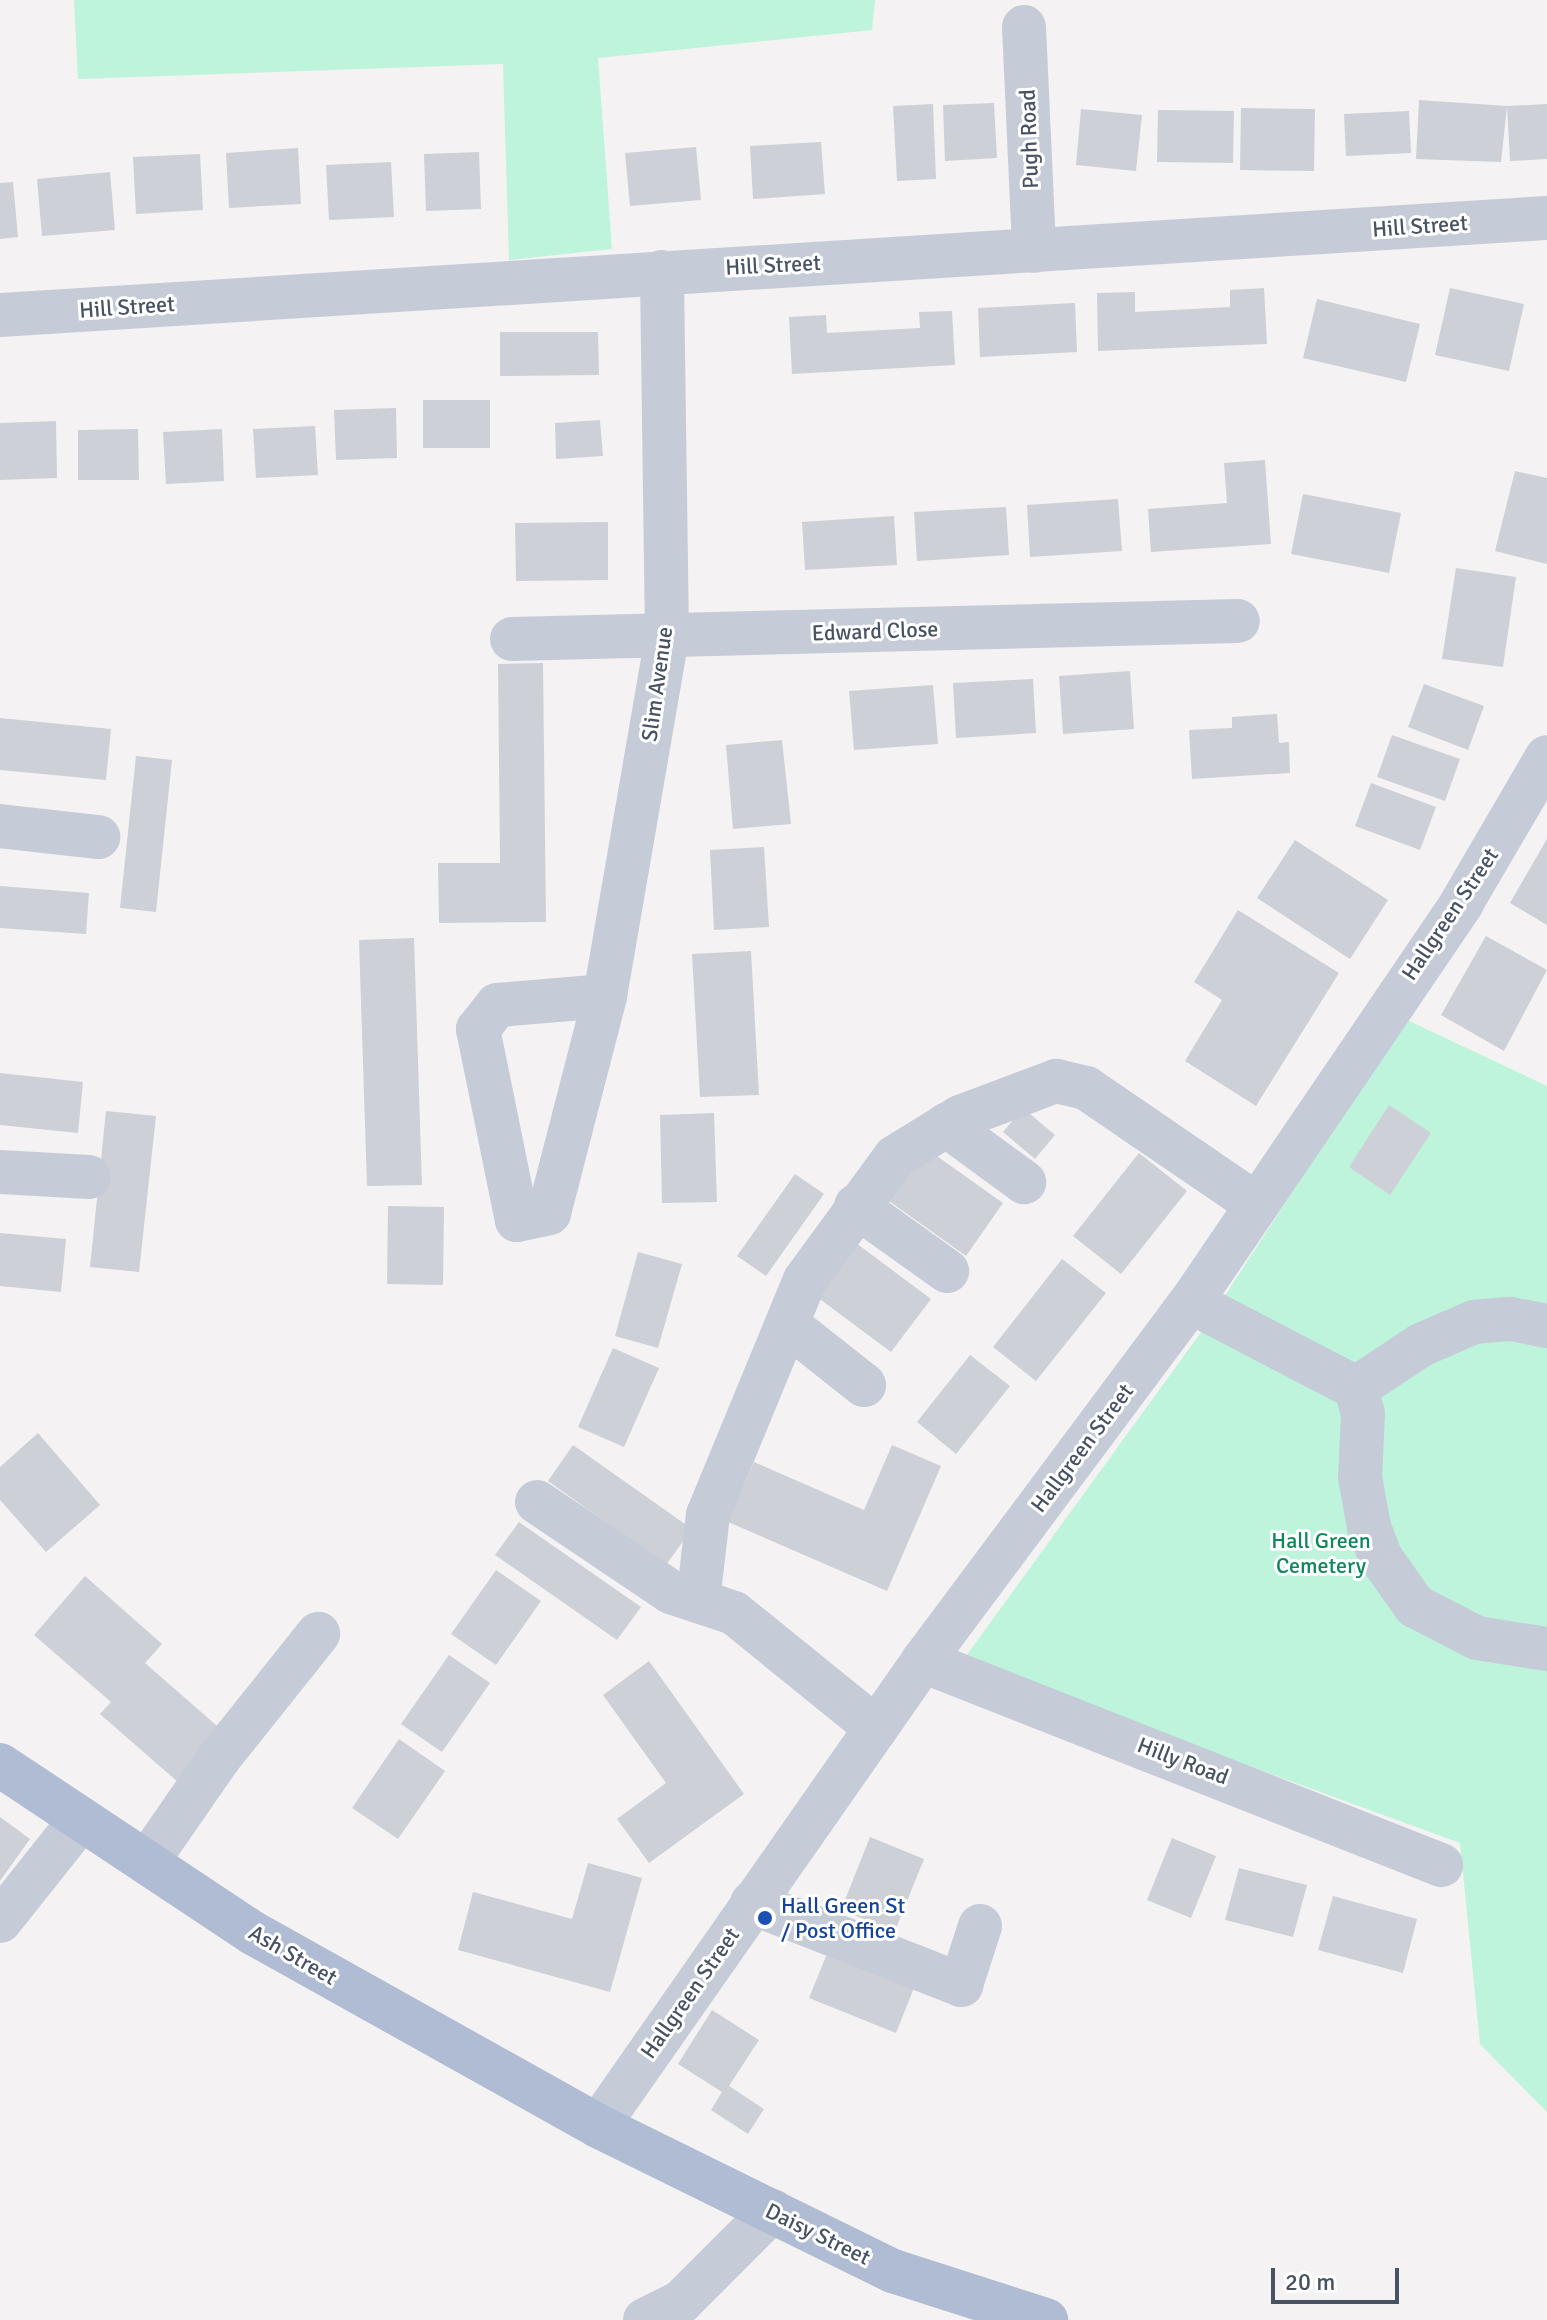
<!DOCTYPE html>
<html>
<head>
<meta charset="utf-8">
<style>
  body { margin:0 }
  #map { position:relative; width:1547px; height:2320px; overflow:hidden; background:#f4f2f2; font-family:Signika,sans-serif }
  div>[style] { position:absolute }
  [style*='--x'] { left:calc(var(--x)*1px); top:calc(var(--y)*1px); width:calc(var(--w)*1px); rotate:calc(var(--a)*1deg) }
  .green>* { inset:0; background:#bef4db }
  .building>* { inset:0; background:#ced0d8 }
  .minor>* { height:44px; margin:-22px; padding:0 22px; transform-origin:22px; border-radius:22px; background:#c5ccd8 }
  .major>* { height:44px; margin:-22px; padding:0 22px; transform-origin:22px; border-radius:22px; background:#b0bcd3 }
  .dots>* { width:22px; height:22px; translate:-50% -50%; box-sizing:border-box; border:4px solid #fff; border-radius:50% }
  span { translate:-50% -50%; white-space:nowrap; text-align:center; line-height:1.15; -webkit-text-stroke:6px #fff; paint-order:stroke }
  .street-label { font-size:22px; color:#475262 }
  .park-label { font-size:22px; color:#0e875b }
  .transit-label { font-size:22px; color:#164399 }
  .left { translate:0 -50%; text-align:left }
  .scale { position:absolute; left:1271px; top:2268px; width:128px; height:36px; box-sizing:border-box; border:4px solid #475262; border-top:0; padding-left:10px; font-size:24px; line-height:28px; white-space:nowrap; color:#475262; -webkit-text-stroke:6px #fff; paint-order:stroke }
</style>
</head>
<body>
<div id="map">
  <div class="green">
    <i style="clip-path:polygon(74px 0,875px 0,872px 30px,598px 58px,612px 249px,509px 260px,503px 64px,78px 79px)"></i>
    <i style="clip-path:polygon(1405px 1019px,1547px 1086px,1547px 2112px,1480px 2044px,1460px 1843px,1134px 1724px,966px 1656px,1202px 1331px)"></i>
  </div>
  <div class="building">
    <i style="clip-path:polygon(1419px 100px,1507px 106px,1501px 162px,1416px 159px)"></i>
    <i style="clip-path:polygon(994px 103px,997px 158px,945px 161px,943px 105px)"></i>
    <i style="clip-path:polygon(933px 104px,936px 179px,897px 181px,893px 106px)"></i>
    <i style="clip-path:polygon(1547px 104px,1547px 159px,1510px 161px,1507px 106px)"></i>
    <i style="clip-path:polygon(1241px 108px,1315px 109px,1314px 171px,1240px 170px)"></i>
    <i style="clip-path:polygon(1081px 109px,1142px 115px,1136px 171px,1076px 165px)"></i>
    <i style="clip-path:polygon(1158px 110px,1234px 111px,1233px 163px,1157px 162px)"></i>
    <i style="clip-path:polygon(1409px 111px,1411px 153px,1346px 156px,1344px 114px)"></i>
    <i style="clip-path:polygon(821px 142px,825px 194px,753px 199px,750px 146px)"></i>
    <i style="clip-path:polygon(696px 147px,701px 200px,630px 206px,625px 153px)"></i>
    <i style="clip-path:polygon(298px 148px,301px 204px,229px 208px,226px 153px)"></i>
    <i style="clip-path:polygon(479px 152px,481px 209px,426px 211px,424px 154px)"></i>
    <i style="clip-path:polygon(200px 154px,203px 210px,136px 214px,133px 157px)"></i>
    <i style="clip-path:polygon(391px 162px,394px 217px,329px 220px,326px 165px)"></i>
    <i style="clip-path:polygon(110px 172px,115px 230px,42px 236px,37px 179px)"></i>
    <i style="clip-path:polygon(13px 182px,18px 237px,0 239px,0 183px)"></i>
    <i style="clip-path:polygon(1264px 288px,1267px 344px,1098px 351px,1097px 293px,1135px 292px,1135px 312px,1230px 307px,1230px 290px)"></i>
    <i style="clip-path:polygon(1450px 288px,1524px 304px,1509px 371px,1435px 355px)"></i>
    <i style="clip-path:polygon(1317px 299px,1420px 324px,1406px 382px,1303px 358px)"></i>
    <i style="clip-path:polygon(1075px 303px,1077px 352px,980px 357px,978px 308px)"></i>
    <i style="clip-path:polygon(952px 311px,955px 365px,792px 374px,789px 317px,826px 315px,827px 333px,920px 328px,919px 312px)"></i>
    <i style="clip-path:polygon(500px 332px,598px 332px,599px 375px,500px 376px)"></i>
    <i style="clip-path:polygon(423px 400px,490px 400px,490px 448px,423px 448px)"></i>
    <i style="clip-path:polygon(396px 408px,397px 458px,336px 460px,334px 410px)"></i>
    <i style="clip-path:polygon(600px 420px,603px 456px,556px 459px,555px 423px)"></i>
    <i style="clip-path:polygon(56px 421px,57px 478px,0 480px,0 423px)"></i>
    <i style="clip-path:polygon(315px 426px,318px 475px,256px 478px,253px 429px)"></i>
    <i style="clip-path:polygon(138px 429px,139px 480px,78px 480px,78px 430px)"></i>
    <i style="clip-path:polygon(222px 429px,224px 481px,166px 484px,163px 432px)"></i>
    <i style="clip-path:polygon(1265px 460px,1271px 544px,1151px 552px,1148px 509px,1227px 503px,1224px 463px)"></i>
    <i style="clip-path:polygon(1515px 471px,1547px 478px,1547px 564px,1495px 551px)"></i>
    <i style="clip-path:polygon(1303px 494px,1401px 513px,1389px 573px,1291px 554px)"></i>
    <i style="clip-path:polygon(1118px 499px,1122px 551px,1030px 557px,1027px 505px)"></i>
    <i style="clip-path:polygon(1006px 507px,1009px 555px,917px 561px,914px 512px)"></i>
    <i style="clip-path:polygon(894px 516px,897px 565px,805px 570px,802px 522px)"></i>
    <i style="clip-path:polygon(608px 522px,608px 580px,516px 581px,515px 523px)"></i>
    <i style="clip-path:polygon(1456px 568px,1516px 577px,1503px 667px,1442px 659px)"></i>
    <i style="clip-path:polygon(543px 663px,546px 922px,439px 923px,438px 863px,500px 863px,498px 664px)"></i>
    <i style="clip-path:polygon(1130px 671px,1134px 729px,1063px 734px,1059px 676px)"></i>
    <i style="clip-path:polygon(1033px 679px,1036px 733px,956px 738px,953px 683px)"></i>
    <i style="clip-path:polygon(1424px 684px,1484px 706px,1468px 750px,1408px 727px)"></i>
    <i style="clip-path:polygon(933px 685px,938px 744px,854px 750px,849px 691px)"></i>
    <i style="clip-path:polygon(1277px 714px,1279px 743px,1289px 742px,1290px 773px,1192px 779px,1189px 730px,1232px 728px,1232px 717px)"></i>
    <i style="clip-path:polygon(0 718px,111px 729px,106px 780px,0 770px)"></i>
    <i style="clip-path:polygon(1392px 735px,1460px 759px,1445px 801px,1377px 777px)"></i>
    <i style="clip-path:polygon(782px 740px,791px 824px,733px 829px,726px 745px)"></i>
    <i style="clip-path:polygon(136px 756px,172px 760px,156px 912px,120px 908px)"></i>
    <i style="clip-path:polygon(1371px 783px,1436px 807px,1420px 850px,1355px 826px)"></i>
    <i style="clip-path:polygon(1547px 839px,1547px 925px,1510px 903px)"></i>
    <i style="clip-path:polygon(1295px 840px,1388px 900px,1350px 959px,1257px 898px)"></i>
    <i style="clip-path:polygon(764px 847px,769px 927px,714px 930px,710px 850px)"></i>
    <i style="clip-path:polygon(0 886px,89px 893px,86px 934px,0 928px)"></i>
    <i style="clip-path:polygon(1238px 910px,1339px 973px,1256px 1106px,1185px 1061px,1222px 1000px,1194px 982px)"></i>
    <i style="clip-path:polygon(1486px 936px,1547px 970px,1504px 1051px,1441px 1015px)"></i>
    <i style="clip-path:polygon(414px 938px,422px 1185px,367px 1186px,359px 940px)"></i>
    <i style="clip-path:polygon(751px 951px,759px 1095px,700px 1097px,692px 954px)"></i>
    <i style="clip-path:polygon(0 1073px,83px 1082px,78px 1133px,0 1125px)"></i>
    <i style="clip-path:polygon(1389px 1105px,1431px 1133px,1390px 1195px,1349px 1167px)"></i>
    <i style="clip-path:polygon(1023px 1108px,1055px 1135px,1035px 1159px,1003px 1132px)"></i>
    <i style="clip-path:polygon(106px 1111px,156px 1116px,139px 1272px,90px 1267px)"></i>
    <i style="clip-path:polygon(714px 1113px,717px 1202px,662px 1203px,660px 1115px)"></i>
    <i style="clip-path:polygon(927px 1149px,1003px 1203px,966px 1256px,889px 1201px)"></i>
    <i style="clip-path:polygon(1139px 1153px,1187px 1191px,1121px 1274px,1073px 1236px)"></i>
    <i style="clip-path:polygon(795px 1174px,824px 1194px,766px 1276px,737px 1256px)"></i>
    <i style="clip-path:polygon(388px 1206px,444px 1207px,443px 1285px,387px 1284px)"></i>
    <i style="clip-path:polygon(0 1233px,66px 1239px,61px 1292px,0 1286px)"></i>
    <i style="clip-path:polygon(856px 1243px,931px 1299px,891px 1352px,817px 1297px)"></i>
    <i style="clip-path:polygon(638px 1252px,682px 1264px,658px 1348px,615px 1336px)"></i>
    <i style="clip-path:polygon(1062px 1259px,1106px 1293px,1036px 1381px,993px 1347px)"></i>
    <i style="clip-path:polygon(613px 1348px,659px 1368px,624px 1447px,578px 1427px)"></i>
    <i style="clip-path:polygon(970px 1355px,1010px 1386px,956px 1454px,917px 1422px)"></i>
    <i style="clip-path:polygon(38px 1433px,100px 1505px,46px 1552px,0 1500px,0 1467px)"></i>
    <i style="clip-path:polygon(573px 1445px,692px 1529px,666px 1565px,548px 1481px)"></i>
    <i style="clip-path:polygon(892px 1445px,941px 1466px,887px 1591px,728px 1522px,754px 1462px,864px 1510px)"></i>
    <i style="clip-path:polygon(519px 1522px,641px 1607px,617px 1640px,495px 1555px)"></i>
    <i style="clip-path:polygon(496px 1570px,541px 1601px,496px 1665px,451px 1634px)"></i>
    <i style="clip-path:polygon(85px 1576px,162px 1644px,145px 1663px,224px 1732px,179px 1783px,100px 1714px,111px 1702px,34px 1635px)"></i>
    <i style="clip-path:polygon(449px 1655px,490px 1683px,442px 1752px,401px 1724px)"></i>
    <i style="clip-path:polygon(649px 1661px,744px 1794px,649px 1863px,617px 1819px,666px 1783px,603px 1695px)"></i>
    <i style="clip-path:polygon(399px 1739px,445px 1771px,398px 1839px,352px 1808px)"></i>
    <i style="clip-path:polygon(0 1817px,30px 1839px,0 1881px)"></i>
    <i style="clip-path:polygon(870px 1837px,924px 1859px,895px 1931px,841px 1910px)"></i>
    <i style="clip-path:polygon(1172px 1838px,1216px 1856px,1191px 1918px,1147px 1900px)"></i>
    <i style="clip-path:polygon(588px 1863px,642px 1878px,610px 1992px,458px 1950px,473px 1892px,572px 1919px)"></i>
    <i style="clip-path:polygon(1239px 1868px,1307px 1885px,1293px 1937px,1225px 1920px)"></i>
    <i style="clip-path:polygon(1333px 1896px,1417px 1919px,1403px 1973px,1318px 1950px)"></i>
    <i style="clip-path:polygon(831px 1944px,918px 1978px,896px 2033px,809px 1998px)"></i>
    <i style="clip-path:polygon(712px 2010px,759px 2040px,729px 2086px,764px 2109px,748px 2134px,711px 2110px,722px 2092px,678px 2064px)"></i>
  </div>
  <div class="minor">
    <i style="--x:1024;--y:27;--w:224;--a:87.4"></i>
    <i style="--x:0;--y:315;--w:1550;--a:-3.59"></i>
    <i style="--x:512;--y:639;--w:726;--a:-1.42"></i>
    <i style="--x:0;--y:826;--w:99;--a:6.4"></i>
    <i style="--x:605;--y:996;--w:108;--a:175.2"></i>
    <i style="--x:497;--y:1005;--w:31;--a:128"></i>
    <i style="--x:478;--y:1029;--w:195;--a:78.5"></i>
    <i style="--x:517;--y:1220;--w:33;--a:-12"></i>
    <i style="--x:549;--y:1213;--w:224;--a:-75.5"></i>
    <i style="--x:605;--y:996;--w:365;--a:-80.2"></i>
    <i style="--x:667;--y:636;--w:364;--a:-90.8"></i>
    <i style="--x:946;--y:1125;--w:97;--a:36.2"></i>
    <i style="--x:0;--y:1172;--w:89;--a:3.2"></i>
    <i style="--x:856;--y:1206;--w:112;--a:35.5"></i>
    <i style="--x:1191;--y:1302;--w:186;--a:27.5"></i>
    <i style="--x:1356;--y:1388;--w:27;--a:75"></i>
    <i style="--x:1363;--y:1414;--w:63;--a:92.7"></i>
    <i style="--x:1360;--y:1477;--w:51;--a:79.8"></i>
    <i style="--x:1369;--y:1527;--w:33;--a:69"></i>
    <i style="--x:1381;--y:1558;--w:59;--a:54.7"></i>
    <i style="--x:1415;--y:1606;--w:70;--a:27.3"></i>
    <i style="--x:1477;--y:1638;--w:71;--a:8.9"></i>
    <i style="--x:788;--y:1325;--w:97;--a:38.3"></i>
    <i style="--x:1356;--y:1388;--w:78;--a:-33.5"></i>
    <i style="--x:1421;--y:1345;--w:58;--a:-23.5"></i>
    <i style="--x:1474;--y:1322;--w:37;--a:-5"></i>
    <i style="--x:1511;--y:1319;--w:37;--a:11"></i>
    <i style="--x:537;--y:1502;--w:161;--a:33.9"></i>
    <i style="--x:671;--y:1592;--w:66;--a:18.4"></i>
    <i style="--x:734;--y:1613;--w:183;--a:39"></i>
    <i style="--x:698;--y:1601;--w:87;--a:-83.4"></i>
    <i style="--x:708;--y:1515;--w:254;--a:-67.6"></i>
    <i style="--x:805;--y:1280;--w:152;--a:-53.8"></i>
    <i style="--x:895;--y:1157;--w:76;--a:-31.6"></i>
    <i style="--x:960;--y:1117;--w:103;--a:-20.6"></i>
    <i style="--x:1056;--y:1081;--w:31;--a:13"></i>
    <i style="--x:1086;--y:1088;--w:206;--a:34.3"></i>
    <i style="--x:923;--y:1661;--w:557;--a:21.5"></i>
    <i style="--x:147;--y:1862;--w:126;--a:-55.3"></i>
    <i style="--x:219;--y:1758;--w:159;--a:-51.4"></i>
    <i style="--x:752;--y:1903;--w:225;--a:21.4"></i>
    <i style="--x:961;--y:1985;--w:62;--a:-72.1"></i>
    <i style="--x:0;--y:1921;--w:130;--a:-51.5"></i>
    <i style="--x:598;--y:2126;--w:567;--a:-55.05"></i>
    <i style="--x:923;--y:1661;--w:448;--a:-53.3"></i>
    <i style="--x:1191;--y:1302;--w:481;--a:-55.8"></i>
    <i style="--x:1461;--y:904;--w:170;--a:-59.7"></i>
    <i style="--x:645;--y:2320;--w:40;--a:-26.6"></i>
    <i style="--x:681;--y:2302;--w:129;--a:-45"></i>
  </div>
  <div class="major">
    <i style="--x:0;--y:1765;--w:304;--a:33.6"></i>
    <i style="--x:253;--y:1933;--w:395;--a:29.2"></i>
    <i style="--x:598;--y:2126;--w:329;--a:26.2"></i>
    <i style="--x:893;--y:2271;--w:161;--a:17.8"></i>
  </div>
  <div class="dots">
    <i style="left:765px;top:1918px;background:#1a4fb4"></i>
  </div>
  <div class="street-label">
    <span style="left:1029px;top:139px;rotate:-92deg">Pugh Road</span>
    <span style="left:1420px;top:226px;rotate:-4deg">Hill Street</span>
    <span style="left:773px;top:265px;rotate:-3deg">Hill Street</span>
    <span style="left:127px;top:307px;rotate:-4deg">Hill Street</span>
    <span style="left:875px;top:631px;rotate:-2deg">Edward Close</span>
    <span style="left:657px;top:684px;rotate:-82deg">Slim Avenue</span>
    <span style="left:1450px;top:914px;rotate:-56deg">Hallgreen Street</span>
    <span style="left:1082px;top:1448px;rotate:-53deg">Hallgreen Street</span>
    <span style="left:1183px;top:1761px;rotate:21deg">Hilly Road</span>
    <span style="left:293px;top:1955px;rotate:30deg">Ash Street</span>
    <span style="left:690px;top:1993px;rotate:-55deg">Hallgreen Street</span>
    <span style="left:818px;top:2234px;rotate:26deg">Daisy Street</span>
  </div>
  <div class="park-label">
    <span style="left:1321px;top:1553px">Hall Green<br>Cemetery</span>
  </div>
  <div class="transit-label">
    <span class="left" style="left:781px;top:1918px">Hall Green St<br>/ Post Office</span>
  </div>
  <div class="scale">20 m</div>
</div>
</body>
</html>
